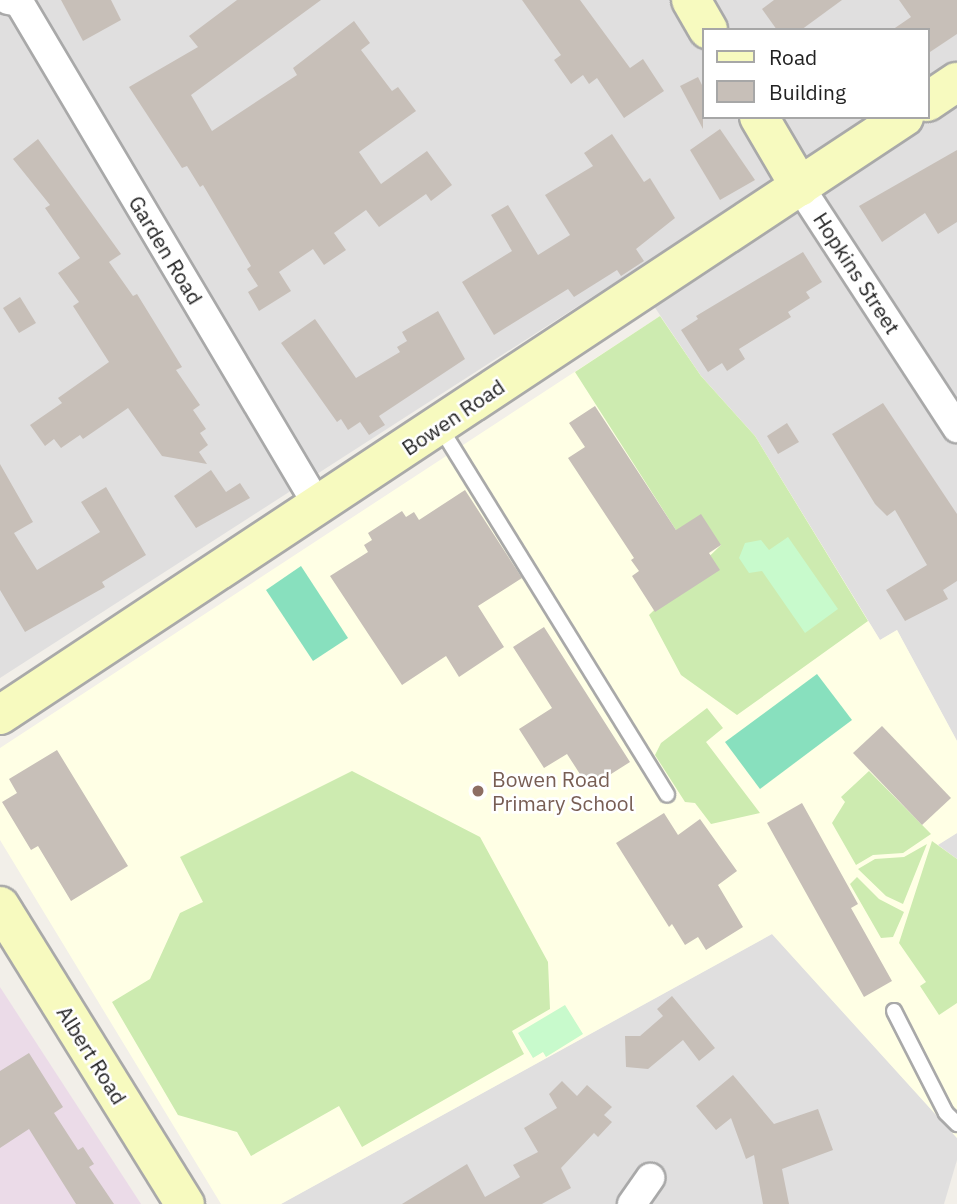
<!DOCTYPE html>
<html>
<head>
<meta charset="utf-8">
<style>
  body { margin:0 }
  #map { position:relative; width:957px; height:1204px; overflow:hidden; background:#f2efe9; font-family:"IBM Plex Sans",sans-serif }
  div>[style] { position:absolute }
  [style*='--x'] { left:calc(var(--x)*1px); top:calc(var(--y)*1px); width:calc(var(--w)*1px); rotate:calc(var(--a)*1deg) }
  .residential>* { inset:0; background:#e0dfdf }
  .industrial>* { inset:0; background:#ebdbe8 }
  .education>* { inset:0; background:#ffffe5 }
  .grass>* { inset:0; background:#cdebb0 }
  .park>* { inset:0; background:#c8facc }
  .pitch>* { inset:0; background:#88e0be }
  .building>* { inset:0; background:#c7bfb8 }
  .roads { filter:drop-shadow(2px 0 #a9a9a9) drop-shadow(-2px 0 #a9a9a9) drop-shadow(0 2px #a9a9a9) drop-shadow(0 -2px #a9a9a9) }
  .lane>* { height:14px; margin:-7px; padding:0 7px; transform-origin:7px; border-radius:7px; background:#fff }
  .street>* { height:28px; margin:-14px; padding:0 14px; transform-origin:14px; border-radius:14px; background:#fff }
  .secondary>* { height:38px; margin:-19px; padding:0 19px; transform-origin:19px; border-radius:19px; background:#f7fabf }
  .dots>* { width:19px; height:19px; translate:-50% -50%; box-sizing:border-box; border:4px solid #fff; border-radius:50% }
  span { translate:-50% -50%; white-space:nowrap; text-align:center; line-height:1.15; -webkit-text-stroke:5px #fff; paint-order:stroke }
  .street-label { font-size:21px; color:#222 }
  .education-label { font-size:21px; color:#785e54 }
  .left { translate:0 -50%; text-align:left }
  .legend { position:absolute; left:702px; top:28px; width:228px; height:91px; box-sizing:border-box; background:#fff; border:2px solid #a7a7a7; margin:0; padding:9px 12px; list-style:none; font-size:21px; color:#222 }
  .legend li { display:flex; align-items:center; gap:14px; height:35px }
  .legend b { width:35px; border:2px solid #a7a7a7 }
</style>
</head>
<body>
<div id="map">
  <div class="residential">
    <i style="clip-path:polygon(evenodd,0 0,957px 0,957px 741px,897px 630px,880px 640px,755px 436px,701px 376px,631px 272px,0 678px,0 0,703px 30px,927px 30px,927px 117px,703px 117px,703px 30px)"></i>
    <i style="clip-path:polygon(957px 833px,957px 859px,937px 845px)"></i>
    <i style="clip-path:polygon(772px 934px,957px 1138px,957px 1160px,944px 1204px,281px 1204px)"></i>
  </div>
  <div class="industrial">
    <i style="clip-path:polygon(0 987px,141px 1204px,0 1204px)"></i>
  </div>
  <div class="education">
    <i style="clip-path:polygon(660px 316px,701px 376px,755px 436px,880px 640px,897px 630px,957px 741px,957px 833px,938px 845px,957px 859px,957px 1138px,772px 934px,281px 1204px,221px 1204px,0 840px,0 748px)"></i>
  </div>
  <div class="grass">
    <i style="clip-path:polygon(660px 316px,701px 376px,755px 436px,868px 621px,737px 715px,681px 675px,649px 615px,721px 545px,676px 530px,575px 372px)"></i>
    <i style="clip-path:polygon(707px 708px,723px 728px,706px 742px,760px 813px,711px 824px,695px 803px,685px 802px,655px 755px,661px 743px)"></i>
    <i style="clip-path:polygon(352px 771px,480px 837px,548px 962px,550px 1009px,512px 1031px,524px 1054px,362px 1147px,339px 1106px,251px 1156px,237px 1132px,178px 1115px,112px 1002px,150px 979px,180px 913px,203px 902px,180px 857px)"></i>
    <i style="clip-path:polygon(869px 771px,931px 834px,903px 853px,873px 855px,856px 865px,832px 823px,845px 802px,841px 797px)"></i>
    <i style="clip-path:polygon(932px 841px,957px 859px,957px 1003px,939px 1015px,920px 986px,926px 982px,899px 943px)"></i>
    <i style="clip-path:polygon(927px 844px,903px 904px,886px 896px,858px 869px,875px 859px,904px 857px)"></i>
    <i style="clip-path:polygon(857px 877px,879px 899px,904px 912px,893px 937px,881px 938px,850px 884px)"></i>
  </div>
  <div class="park">
    <i style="clip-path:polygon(788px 537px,838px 609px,805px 633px,762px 571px,749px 573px,739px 558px,745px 543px,761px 540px,769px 550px)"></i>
    <i style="clip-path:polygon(565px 1005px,583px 1034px,546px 1057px,543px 1052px,533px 1058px,518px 1033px)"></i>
  </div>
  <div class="pitch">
    <i style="clip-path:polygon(301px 566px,348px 638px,313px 661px,266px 590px)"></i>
    <i style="clip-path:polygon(817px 674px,852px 720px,760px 789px,725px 742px)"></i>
  </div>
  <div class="building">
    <i style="clip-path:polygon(61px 0,111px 0,121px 20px,83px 41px)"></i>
    <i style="clip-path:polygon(237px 0,321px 0,191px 95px,212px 131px,297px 75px,293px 68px,354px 21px,370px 43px,361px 50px,392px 91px,398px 87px,416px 111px,359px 152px,381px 184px,427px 151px,452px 185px,431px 201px,426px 194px,379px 227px,366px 210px,334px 233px,346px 250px,324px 265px,313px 249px,279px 272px,291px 291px,259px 311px,248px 292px,258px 286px,247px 269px,251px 266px,203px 185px,200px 187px,187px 166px,182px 168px,129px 87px,198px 47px,189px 36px)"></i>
    <i style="clip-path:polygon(522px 0,580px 0,630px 68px,643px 59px,664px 91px,624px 118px,597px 78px,589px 84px,583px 75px,571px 84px,554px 60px,561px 55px)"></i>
    <i style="clip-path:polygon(774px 0,842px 0,801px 30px,777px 30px,762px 9px)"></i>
    <i style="clip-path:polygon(899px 0,957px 0,957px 34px,927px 54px,927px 30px,892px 30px,911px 17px)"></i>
    <i style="clip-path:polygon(698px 77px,703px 87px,703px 129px,680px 86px)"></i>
    <i style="clip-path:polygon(720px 129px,755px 180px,720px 200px,690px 150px)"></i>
    <i style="clip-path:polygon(612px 134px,644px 182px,650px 178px,675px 218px,636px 249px,644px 261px,621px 276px,617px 270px,574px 297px,568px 289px,494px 335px,462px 282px,512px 251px,491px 215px,508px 205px,538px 255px,570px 235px,545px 195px,593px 166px,584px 153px)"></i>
    <i style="clip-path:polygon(38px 139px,121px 254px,109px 262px,133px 296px,137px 294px,182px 367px,176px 370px,200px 405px,193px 410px,206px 429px,200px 433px,208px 445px,199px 452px,207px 464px,162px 456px,128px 408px,83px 439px,80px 435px,61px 448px,54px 439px,45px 446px,30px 425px,62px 403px,58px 398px,109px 362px,73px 306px,79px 302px,58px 273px,80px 258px,45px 208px,50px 205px,13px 159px)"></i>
    <i style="clip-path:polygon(957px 150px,957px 222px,938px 234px,925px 213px,882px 242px,859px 206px)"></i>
    <i style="clip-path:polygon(803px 252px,822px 282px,806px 292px,810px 298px,788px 312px,791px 317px,739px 349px,745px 359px,727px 371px,722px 363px,708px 372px,681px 330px,698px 319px,696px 316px)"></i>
    <i style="clip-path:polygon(20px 297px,36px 323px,19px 333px,3px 308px)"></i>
    <i style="clip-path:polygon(438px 311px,465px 359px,379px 416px,385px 425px,369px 435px,360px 422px,348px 430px,341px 419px,337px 422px,281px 343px,315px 319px,356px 378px,400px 352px,397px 347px,407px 341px,402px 332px)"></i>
    <i style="clip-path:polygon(883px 403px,957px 514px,957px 581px,943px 590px,948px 599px,905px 621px,886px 590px,927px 565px,895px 510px,887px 516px,875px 504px,832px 434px)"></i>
    <i style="clip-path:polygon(595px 406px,676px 530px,701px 514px,721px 545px,709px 553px,720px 570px,655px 612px,632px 576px,639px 571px,631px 560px,634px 558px,568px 458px,585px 447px,569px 423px)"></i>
    <i style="clip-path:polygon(787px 423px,799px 442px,778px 454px,767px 436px)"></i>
    <i style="clip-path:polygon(0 464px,33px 522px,14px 533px,37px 570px,100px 532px,81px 502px,106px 487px,146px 555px,102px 582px,105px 587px,25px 632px,0 590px)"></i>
    <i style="clip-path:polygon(211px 470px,226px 492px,240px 483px,250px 498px,196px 528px,174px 496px)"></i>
    <i style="clip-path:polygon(465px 490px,522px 578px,478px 606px,504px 647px,459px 677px,446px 656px,402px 685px,330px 576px,368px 552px,364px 545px,372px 540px,368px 533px,402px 511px,406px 517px,414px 512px,419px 520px)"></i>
    <i style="clip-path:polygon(544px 627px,630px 762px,589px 788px,567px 754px,544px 768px,519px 729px,552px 708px,513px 647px)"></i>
    <i style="clip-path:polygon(882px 726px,951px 798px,922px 825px,853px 753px)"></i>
    <i style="clip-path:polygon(57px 750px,128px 866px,71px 901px,38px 846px,31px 850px,2px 802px,17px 793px,9px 779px)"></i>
    <i style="clip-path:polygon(802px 803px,858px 904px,851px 908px,892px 981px,864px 997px,767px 823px)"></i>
    <i style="clip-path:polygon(664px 813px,678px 835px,700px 819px,737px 871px,718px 885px,743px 927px,706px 950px,698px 937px,685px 945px,672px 924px,669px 927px,616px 843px)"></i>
    <i style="clip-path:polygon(672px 996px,715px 1048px,699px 1061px,683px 1040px,648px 1069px,626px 1067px,625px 1036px,640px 1036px,663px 1016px,657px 1009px)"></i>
    <i style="clip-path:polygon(29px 1053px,63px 1107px,54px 1113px,78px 1150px,83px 1147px,94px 1164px,89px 1167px,114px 1204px,76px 1204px,29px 1129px,0 1148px,0 1071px)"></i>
    <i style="clip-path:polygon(733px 1075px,774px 1124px,818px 1109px,833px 1150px,782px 1169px,789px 1204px,763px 1204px,754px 1155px,746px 1159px,731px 1118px,716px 1130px,696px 1106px)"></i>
    <i style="clip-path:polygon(562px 1081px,577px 1096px,587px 1085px,612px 1107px,604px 1115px,612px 1122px,598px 1137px,594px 1133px,561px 1168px,571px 1188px,542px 1204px,402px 1204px,467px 1164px,485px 1197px,520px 1177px,513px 1165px,538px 1152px,524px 1128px,557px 1108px,549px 1094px)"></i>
  </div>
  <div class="roads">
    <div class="lane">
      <i style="--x:440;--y:427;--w:432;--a:58.3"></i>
      <i style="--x:894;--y:1011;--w:114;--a:63"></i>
      <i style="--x:946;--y:1113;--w:16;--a:45"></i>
    </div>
    <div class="street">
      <i style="--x:8;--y:0;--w:11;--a:10"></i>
      <i style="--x:19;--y:2;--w:586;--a:59.32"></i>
      <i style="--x:800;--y:187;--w:288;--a:56.9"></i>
      <i style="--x:632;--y:1204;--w:32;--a:-55"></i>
    </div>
    <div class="secondary">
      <i style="--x:691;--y:0;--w:34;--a:60"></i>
      <i style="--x:927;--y:102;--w:36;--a:-34"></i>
      <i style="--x:759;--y:117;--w:81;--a:59.6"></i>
      <i style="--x:0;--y:715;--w:1084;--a:-33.48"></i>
      <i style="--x:0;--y:906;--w:351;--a:58.2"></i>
    </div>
  </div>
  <div class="dots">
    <i style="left:478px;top:791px;background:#8d6e63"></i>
  </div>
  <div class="street-label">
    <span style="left:166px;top:250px;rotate:59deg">Garden Road</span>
    <span style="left:857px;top:273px;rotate:57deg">Hopkins Street</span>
    <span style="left:453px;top:417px;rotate:-34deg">Bowen Road</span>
    <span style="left:92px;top:1055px;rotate:58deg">Albert Road</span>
  </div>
  <div class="education-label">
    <span class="left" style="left:492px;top:791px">Bowen Road<br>Primary School</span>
  </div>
  <ul class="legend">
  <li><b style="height:9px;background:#f7fabf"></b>Road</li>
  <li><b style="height:19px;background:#c7bfb8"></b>Building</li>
  </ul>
</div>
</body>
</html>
